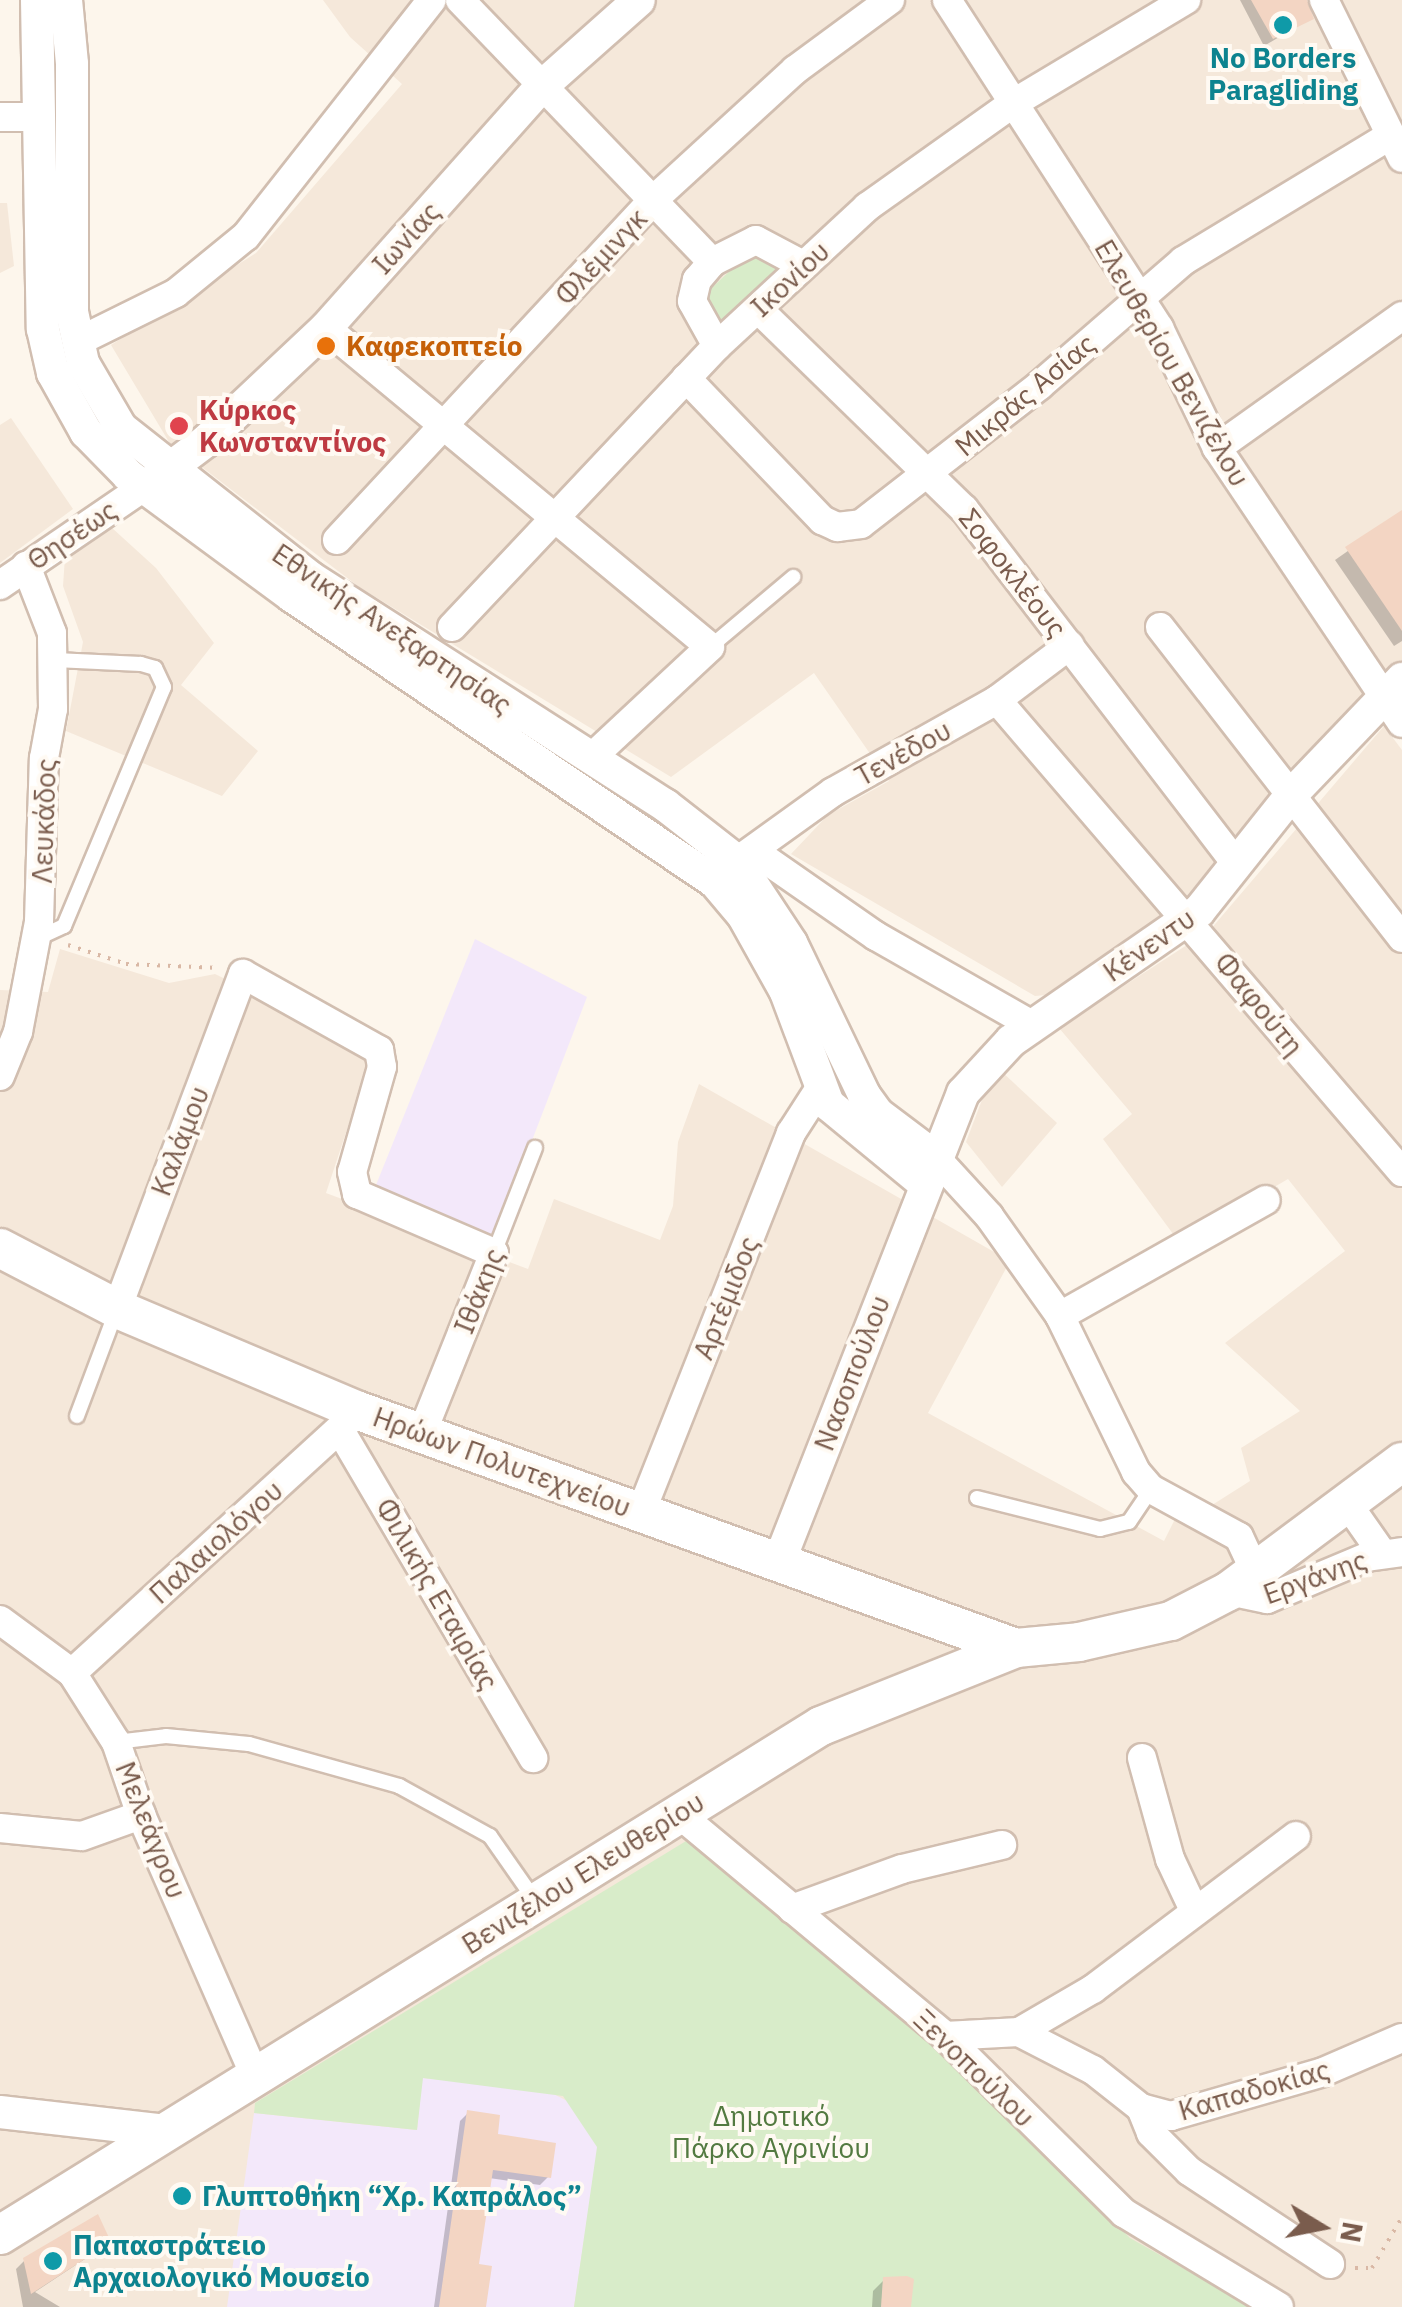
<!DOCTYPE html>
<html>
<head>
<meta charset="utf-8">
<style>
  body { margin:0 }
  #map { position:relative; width:1402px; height:2307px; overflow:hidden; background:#fdf6ec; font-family:"IBM Plex Sans",sans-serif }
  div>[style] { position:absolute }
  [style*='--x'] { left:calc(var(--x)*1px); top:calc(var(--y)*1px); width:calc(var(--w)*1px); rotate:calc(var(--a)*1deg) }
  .residential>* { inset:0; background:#f5e8da }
  .education>* { inset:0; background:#f3e8fa }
  .green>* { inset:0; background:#d8ecc9 }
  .shadow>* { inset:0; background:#0003 }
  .building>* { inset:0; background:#f3d5c3 }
  .path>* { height:4px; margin-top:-2px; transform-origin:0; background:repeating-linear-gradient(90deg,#d9b8a5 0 2.5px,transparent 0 10.5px) }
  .roads { filter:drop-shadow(2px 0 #d1beb0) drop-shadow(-2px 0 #d1beb0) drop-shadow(0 2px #d1beb0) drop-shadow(0 -2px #d1beb0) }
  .service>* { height:14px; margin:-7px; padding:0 7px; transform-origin:7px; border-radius:7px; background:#fff }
  .minor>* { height:28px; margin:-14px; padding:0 14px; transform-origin:14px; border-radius:14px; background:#fff }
  .tertiary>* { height:32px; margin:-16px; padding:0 16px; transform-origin:16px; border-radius:16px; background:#fff }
  .secondary>* { height:38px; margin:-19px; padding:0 19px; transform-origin:19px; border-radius:19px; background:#fff }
  .dots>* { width:28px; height:28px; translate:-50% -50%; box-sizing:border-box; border:5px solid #fffaf3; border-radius:50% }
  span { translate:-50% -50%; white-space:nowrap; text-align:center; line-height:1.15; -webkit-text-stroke:8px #fffaf3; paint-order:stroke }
  .culture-label { font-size:28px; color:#0d838f; font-weight:700 }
  .left { translate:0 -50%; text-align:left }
  .street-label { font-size:28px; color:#7a5c4d }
  .food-label { font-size:28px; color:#c56008; font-weight:700 }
  .health-label { font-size:28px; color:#be3a42; font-weight:700 }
  .park-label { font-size:28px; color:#537a41 }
  .north { position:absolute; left:1272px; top:2177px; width:100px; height:100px; -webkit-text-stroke:8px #fffaf3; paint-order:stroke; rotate:100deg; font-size:28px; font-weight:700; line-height:40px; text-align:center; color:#7a5c4d }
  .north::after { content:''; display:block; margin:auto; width:35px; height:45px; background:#7a5c4d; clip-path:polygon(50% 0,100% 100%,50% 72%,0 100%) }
</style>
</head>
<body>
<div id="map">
  <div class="residential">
    <i style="clip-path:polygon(323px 0,1402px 0,1402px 678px,1199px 908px,1056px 994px,1035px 996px,791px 854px,828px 815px,889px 781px,814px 673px,671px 777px,359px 587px,169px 442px,111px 345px,256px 253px,402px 84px,350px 37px)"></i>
    <i style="clip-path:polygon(0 203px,7px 203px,14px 266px,0 273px)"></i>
    <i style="clip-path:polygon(11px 418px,73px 509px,0 563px,0 425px)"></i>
    <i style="clip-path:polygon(111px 527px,156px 568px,214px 643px,181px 685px,258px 751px,222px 796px,66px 731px,83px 642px,63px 586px,65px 557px)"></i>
    <i style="clip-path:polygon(1384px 726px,1402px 750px,1402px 2307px,0 2307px,0 990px,48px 992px,60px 949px,169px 983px,215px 974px,373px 1051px,326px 1193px,528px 1269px,554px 1199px,660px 1240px,673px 1206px,678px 1142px,699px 1084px,1010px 1261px,928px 1413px,1164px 1541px,1182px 1505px,1201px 1512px,1250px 1481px,1241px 1448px,1300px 1411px,1225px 1343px,1345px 1251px,1288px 1179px,1179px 1242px,1103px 1139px,1132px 1114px,1059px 1028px,1210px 930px)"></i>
    <i style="clip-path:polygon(1001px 1071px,1057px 1123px,1002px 1187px,966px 1142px,988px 1084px)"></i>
  </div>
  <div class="education">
    <i style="clip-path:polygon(475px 939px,587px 997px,495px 1237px,376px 1185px)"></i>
    <i style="clip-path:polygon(422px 2078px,544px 2089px,575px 2105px,598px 2147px,574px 2307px,227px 2307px,254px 2113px,417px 2130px)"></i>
  </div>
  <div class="green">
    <i style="clip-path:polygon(766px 250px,789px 265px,719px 330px,703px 296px,749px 253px)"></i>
    <i style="clip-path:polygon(696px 1835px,939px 2046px,1130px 2238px,1252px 2307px,574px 2307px,597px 2147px,563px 2096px,423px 2078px,417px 2130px,254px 2113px,255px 2103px)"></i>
  </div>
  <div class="shadow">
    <i style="clip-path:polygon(1240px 0,1305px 0,1311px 18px,1264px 46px)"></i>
    <i style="clip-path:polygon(1402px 513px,1402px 641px,1394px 646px,1335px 560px)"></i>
    <i style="clip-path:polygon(468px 2113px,548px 2177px,540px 2185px,489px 2178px,477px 2267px,483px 2307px,434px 2307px,460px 2121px)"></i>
    <i style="clip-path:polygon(100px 2249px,35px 2292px,60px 2307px,23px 2307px,16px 2269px,25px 2260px)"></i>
    <i style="clip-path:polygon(885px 2279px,909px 2307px,872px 2307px,873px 2291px)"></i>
  </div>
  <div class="building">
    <i style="clip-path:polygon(1251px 0,1307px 0,1314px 19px,1273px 39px)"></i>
    <i style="clip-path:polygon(1402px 510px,1402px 631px,1345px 547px)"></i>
    <i style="clip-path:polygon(467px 2110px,500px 2115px,498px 2134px,556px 2143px,551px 2178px,493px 2170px,479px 2264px,492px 2266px,486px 2307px,439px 2307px)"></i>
    <i style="clip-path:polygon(98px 2214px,111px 2242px,31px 2294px,23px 2258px)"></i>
    <i style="clip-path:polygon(907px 2276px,914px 2279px,911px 2307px,881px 2307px,883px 2277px)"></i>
  </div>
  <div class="path">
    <i style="--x:68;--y:945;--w:61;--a:18.1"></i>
    <i style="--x:126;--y:964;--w:94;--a:2.4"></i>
    <i style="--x:1355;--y:2268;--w:17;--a:0"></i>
    <i style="--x:1372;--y:2268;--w:59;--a:-59.5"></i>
  </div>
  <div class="roads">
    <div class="service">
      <i style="--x:710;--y:647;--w:109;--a:-40.1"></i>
      <i style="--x:36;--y:939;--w:31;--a:-25"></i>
      <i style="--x:64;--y:926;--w:259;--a:-67.3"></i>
      <i style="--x:164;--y:687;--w:21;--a:-115"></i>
      <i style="--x:155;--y:668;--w:15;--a:-164"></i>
      <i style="--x:141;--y:664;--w:86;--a:-177.3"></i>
      <i style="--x:494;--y:1253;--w:113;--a:-68.7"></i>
      <i style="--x:77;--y:1416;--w:114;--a:-69.5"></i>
      <i style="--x:977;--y:1498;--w:127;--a:14.1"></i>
      <i style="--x:1100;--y:1529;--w:30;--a:-14"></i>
      <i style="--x:1129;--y:1522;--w:40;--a:-56"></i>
      <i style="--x:116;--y:1742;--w:50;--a:-6.8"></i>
      <i style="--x:166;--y:1736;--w:83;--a:5.5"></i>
      <i style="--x:249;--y:1744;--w:156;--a:15.6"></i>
      <i style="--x:399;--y:1786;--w:104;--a:28.8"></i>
      <i style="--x:490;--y:1836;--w:80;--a:55.1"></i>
    </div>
    <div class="minor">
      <i style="--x:460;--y:0;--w:364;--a:46.1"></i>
      <i style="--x:947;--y:0;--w:391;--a:57.1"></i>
      <i style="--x:1159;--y:328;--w:133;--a:64.2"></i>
      <i style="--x:1217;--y:448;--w:331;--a:56.1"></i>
      <i style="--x:1324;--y:0;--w:176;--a:63.7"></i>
      <i style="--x:0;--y:117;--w:39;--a:0"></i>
      <i style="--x:758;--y:309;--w:287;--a:44.2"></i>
      <i style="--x:964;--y:509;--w:447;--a:52.5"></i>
      <i style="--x:326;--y:328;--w:499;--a:39.7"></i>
      <i style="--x:710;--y:647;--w:163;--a:137"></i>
      <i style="--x:77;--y:342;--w:110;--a:-26.3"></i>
      <i style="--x:176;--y:293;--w:90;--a:-39.2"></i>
      <i style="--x:246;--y:236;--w:300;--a:-51.8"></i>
      <i style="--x:717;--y:346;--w:51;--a:-119.1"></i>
      <i style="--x:692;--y:301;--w:22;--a:-77"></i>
      <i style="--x:697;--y:280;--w:23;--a:-50"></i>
      <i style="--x:712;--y:262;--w:49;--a:-26.6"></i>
      <i style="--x:756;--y:240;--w:53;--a:28"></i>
      <i style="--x:686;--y:378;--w:197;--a:46.2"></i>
      <i style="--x:822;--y:520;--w:17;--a:25"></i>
      <i style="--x:837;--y:527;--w:24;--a:-7"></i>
      <i style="--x:861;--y:524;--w:227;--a:-37.8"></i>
      <i style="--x:1040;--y:385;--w:189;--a:-40.9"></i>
      <i style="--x:1183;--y:261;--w:241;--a:-31.2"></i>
      <i style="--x:1217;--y:448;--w:227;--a:-35.5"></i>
      <i style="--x:337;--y:540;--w:463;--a:-47.1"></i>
      <i style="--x:652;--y:201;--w:194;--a:-42.5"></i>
      <i style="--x:795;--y:70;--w:118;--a:-36.4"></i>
      <i style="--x:0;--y:585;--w:176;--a:-34.3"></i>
      <i style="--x:452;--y:627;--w:386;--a:-46.7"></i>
      <i style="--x:717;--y:346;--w:205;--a:-42.8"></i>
      <i style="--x:867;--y:207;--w:178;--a:-35.4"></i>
      <i style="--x:1012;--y:104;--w:203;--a:-30.9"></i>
      <i style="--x:1160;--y:627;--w:394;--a:52.1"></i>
      <i style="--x:997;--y:700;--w:622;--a:49.37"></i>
      <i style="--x:755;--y:852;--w:147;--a:34.8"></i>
      <i style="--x:876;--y:936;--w:180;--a:29.7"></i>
      <i style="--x:737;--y:861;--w:118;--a:-35.7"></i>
      <i style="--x:833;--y:792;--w:188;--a:-29.3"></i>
      <i style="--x:997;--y:700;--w:91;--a:-37"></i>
      <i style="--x:0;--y:1076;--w:48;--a:-67.8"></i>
      <i style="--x:18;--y:1032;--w:112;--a:-79.2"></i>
      <i style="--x:39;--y:922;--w:164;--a:-88.3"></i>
      <i style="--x:44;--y:758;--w:50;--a:-79.6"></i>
      <i style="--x:53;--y:709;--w:76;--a:-90.8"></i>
      <i style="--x:52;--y:633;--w:72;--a:-111.2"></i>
      <i style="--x:935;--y:1157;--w:80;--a:47.5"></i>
      <i style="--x:989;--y:1216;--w:123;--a:54.6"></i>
      <i style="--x:1060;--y:1316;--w:174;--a:64"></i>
      <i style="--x:1136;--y:1472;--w:23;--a:49"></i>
      <i style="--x:1151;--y:1489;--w:100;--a:28.6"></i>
      <i style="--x:1239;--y:1537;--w:38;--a:65"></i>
      <i style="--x:117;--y:1309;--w:358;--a:-69.4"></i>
      <i style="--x:243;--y:974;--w:156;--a:29.2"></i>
      <i style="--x:379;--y:1050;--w:17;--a:80"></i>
      <i style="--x:382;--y:1067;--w:109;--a:105.9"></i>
      <i style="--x:352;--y:1172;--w:23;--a:77"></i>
      <i style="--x:357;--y:1194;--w:149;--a:23.3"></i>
      <i style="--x:494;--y:1253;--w:194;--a:111.8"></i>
      <i style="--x:1060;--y:1316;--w:236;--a:-29.4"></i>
      <i style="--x:340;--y:1430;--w:381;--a:59.5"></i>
      <i style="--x:1347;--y:1503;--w:61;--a:55"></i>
      <i style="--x:641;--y:1512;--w:408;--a:-68.4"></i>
      <i style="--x:791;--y:1133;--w:54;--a:-57.2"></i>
      <i style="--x:1229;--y:1591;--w:39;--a:12"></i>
      <i style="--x:1267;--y:1599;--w:108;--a:-22.8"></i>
      <i style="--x:1367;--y:1557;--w:35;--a:-8"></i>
      <i style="--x:0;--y:1620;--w:89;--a:36.4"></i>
      <i style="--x:72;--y:1673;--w:82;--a:57.5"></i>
      <i style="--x:116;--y:1742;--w:77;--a:71.1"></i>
      <i style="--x:141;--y:1815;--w:283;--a:66.4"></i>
      <i style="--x:72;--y:1673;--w:389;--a:-42.4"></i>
      <i style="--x:1142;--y:1758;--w:105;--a:74.5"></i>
      <i style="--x:1170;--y:1859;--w:54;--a:64.9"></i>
      <i style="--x:679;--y:1814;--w:346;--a:39.8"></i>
      <i style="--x:945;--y:2036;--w:252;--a:44.7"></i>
      <i style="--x:1124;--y:2213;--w:181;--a:31.2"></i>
      <i style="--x:0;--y:1828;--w:82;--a:5.6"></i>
      <i style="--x:82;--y:1836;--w:63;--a:-19.6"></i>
      <i style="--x:792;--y:1909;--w:117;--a:-20"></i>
      <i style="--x:902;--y:1869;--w:103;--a:-13.5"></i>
      <i style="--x:1019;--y:2032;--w:86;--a:-30.2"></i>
      <i style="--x:1093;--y:1989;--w:254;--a:-37"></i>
      <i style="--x:945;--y:2036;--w:74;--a:-3.1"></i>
      <i style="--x:1019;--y:2032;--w:83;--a:27.2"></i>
      <i style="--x:1093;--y:2070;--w:61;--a:38.4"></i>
      <i style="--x:1141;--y:2108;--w:31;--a:15"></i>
      <i style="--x:1171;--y:2116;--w:158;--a:-16.1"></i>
      <i style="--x:1323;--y:2072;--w:86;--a:-23.3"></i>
      <i style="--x:1141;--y:2108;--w:27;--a:68"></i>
      <i style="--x:1151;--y:2133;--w:54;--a:45"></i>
      <i style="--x:1189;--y:2171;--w:169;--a:33.4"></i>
    </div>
    <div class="tertiary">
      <i style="--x:37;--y:0;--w:329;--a:89"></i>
      <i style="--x:43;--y:329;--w:45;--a:77.2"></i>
      <i style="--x:53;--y:373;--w:68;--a:60.8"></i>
      <i style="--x:86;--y:432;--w:60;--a:45.7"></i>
      <i style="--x:128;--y:475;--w:204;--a:36.4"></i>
      <i style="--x:292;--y:596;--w:511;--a:34.06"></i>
      <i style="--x:715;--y:882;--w:43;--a:49.7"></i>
      <i style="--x:743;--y:915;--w:88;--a:60.8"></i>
      <i style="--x:786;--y:992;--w:120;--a:69.4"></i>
      <i style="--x:828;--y:1104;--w:126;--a:39.5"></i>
      <i style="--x:66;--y:0;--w:64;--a:84.6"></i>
      <i style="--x:72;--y:64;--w:248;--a:90"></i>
      <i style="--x:72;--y:312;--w:52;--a:77.8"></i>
      <i style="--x:83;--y:363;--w:75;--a:59.7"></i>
      <i style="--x:121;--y:428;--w:242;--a:38.3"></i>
      <i style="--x:311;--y:578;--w:421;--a:32.7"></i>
      <i style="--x:665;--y:805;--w:91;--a:37.9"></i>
      <i style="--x:737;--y:861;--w:98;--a:56.6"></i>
      <i style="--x:791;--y:943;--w:169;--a:64.3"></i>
      <i style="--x:864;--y:1095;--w:24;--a:54"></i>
      <i style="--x:878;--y:1114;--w:71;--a:37"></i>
      <i style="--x:153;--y:481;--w:66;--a:-37"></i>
      <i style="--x:206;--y:441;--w:165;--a:-43.3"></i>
      <i style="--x:326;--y:328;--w:322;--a:-48.3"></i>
      <i style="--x:540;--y:88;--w:132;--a:-41.6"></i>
      <i style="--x:779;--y:1562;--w:504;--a:-68.58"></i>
      <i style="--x:963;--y:1093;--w:71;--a:-47.3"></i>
      <i style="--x:1011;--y:1041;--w:229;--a:-34.7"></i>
      <i style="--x:1199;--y:911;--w:151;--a:-51.5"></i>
      <i style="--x:1293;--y:793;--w:158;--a:-46.3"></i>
      <i style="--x:0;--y:2112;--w:167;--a:6.5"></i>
    </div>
    <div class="secondary">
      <i style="--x:0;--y:1248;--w:132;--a:27.5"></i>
      <i style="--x:117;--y:1309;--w:263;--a:22.9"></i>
      <i style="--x:359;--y:1411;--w:698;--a:19.84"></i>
      <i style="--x:0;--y:2235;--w:966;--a:-31.8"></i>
      <i style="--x:821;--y:1726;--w:210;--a:-21.8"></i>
      <i style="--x:1016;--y:1648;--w:63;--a:-5.4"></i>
      <i style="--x:1079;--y:1642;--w:94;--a:-12.9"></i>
      <i style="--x:1171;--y:1621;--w:65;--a:-27.3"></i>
      <i style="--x:1229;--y:1591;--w:216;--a:-36.7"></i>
    </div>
  </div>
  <div class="dots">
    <i style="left:1283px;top:25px;background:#0f9aa8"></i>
    <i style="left:326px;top:346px;background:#e8710a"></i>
    <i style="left:179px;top:426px;background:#e0444e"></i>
    <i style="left:182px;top:2196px;background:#0f9aa8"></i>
    <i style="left:53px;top:2261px;background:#0f9aa8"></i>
  </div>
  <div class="culture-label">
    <span style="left:1283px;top:74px">No Borders<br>Paragliding</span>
    <span class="left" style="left:202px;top:2196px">Γλυπτοθήκη “Χρ. Καπράλος”</span>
    <span class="left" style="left:73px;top:2261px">Παπαστράτειο<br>Αρχαιολογικό Μουσείο</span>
  </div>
  <div class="street-label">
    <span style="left:406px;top:238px;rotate:-48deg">Ιωνίας</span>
    <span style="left:601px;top:257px;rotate:-47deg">Φλέμινγκ</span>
    <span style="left:790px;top:279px;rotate:-43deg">Ικονίου</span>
    <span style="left:1172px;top:363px;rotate:60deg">Ελευθερίου Βενιζέλου</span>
    <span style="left:1025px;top:395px;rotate:-40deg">Μικράς Ασίας</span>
    <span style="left:72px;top:535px;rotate:-34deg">Θησέως</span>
    <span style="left:1013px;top:573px;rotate:52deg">Σοφοκλέους</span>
    <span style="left:392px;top:629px;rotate:34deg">Εθνικής Ανεξαρτησίας</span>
    <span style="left:903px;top:753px;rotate:-29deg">Τενέδου</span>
    <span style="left:44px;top:821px;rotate:-88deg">Λευκάδος</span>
    <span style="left:1149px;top:945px;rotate:-35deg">Κένεντυ</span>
    <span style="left:1259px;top:1004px;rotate:51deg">Φαφούτη</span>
    <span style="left:180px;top:1141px;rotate:-69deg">Καλάμου</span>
    <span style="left:479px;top:1291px;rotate:-68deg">Ιθάκης</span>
    <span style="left:726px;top:1298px;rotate:-68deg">Αρτέμιδος</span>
    <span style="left:852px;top:1373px;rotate:-69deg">Νασοπούλου</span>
    <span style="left:502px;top:1462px;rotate:20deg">Ηρώων Πολυτεχνείου</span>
    <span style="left:216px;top:1542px;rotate:-42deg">Παλαιολόγου</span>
    <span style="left:1315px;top:1577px;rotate:-20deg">Εργάνης</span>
    <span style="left:437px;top:1594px;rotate:60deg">Φιλικής Εταιρίας</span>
    <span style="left:151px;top:1830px;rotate:68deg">Μελεάγρου</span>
    <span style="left:583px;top:1873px;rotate:-32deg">Βενιζέλου Ελευθερίου</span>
    <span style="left:974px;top:2068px;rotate:44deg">Ξενοπούλου</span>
    <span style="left:1254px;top:2090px;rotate:-16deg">Καπαδοκίας</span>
  </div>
  <div class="food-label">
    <span class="left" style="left:346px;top:346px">Καφεκοπτείο</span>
  </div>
  <div class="health-label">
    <span class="left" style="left:199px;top:426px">Κύρκος<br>Κωνσταντίνος</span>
  </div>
  <div class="park-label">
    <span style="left:771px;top:2132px">Δημοτικό<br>Πάρκο Αγρινίου</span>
  </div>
  <div class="north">N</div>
</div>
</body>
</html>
